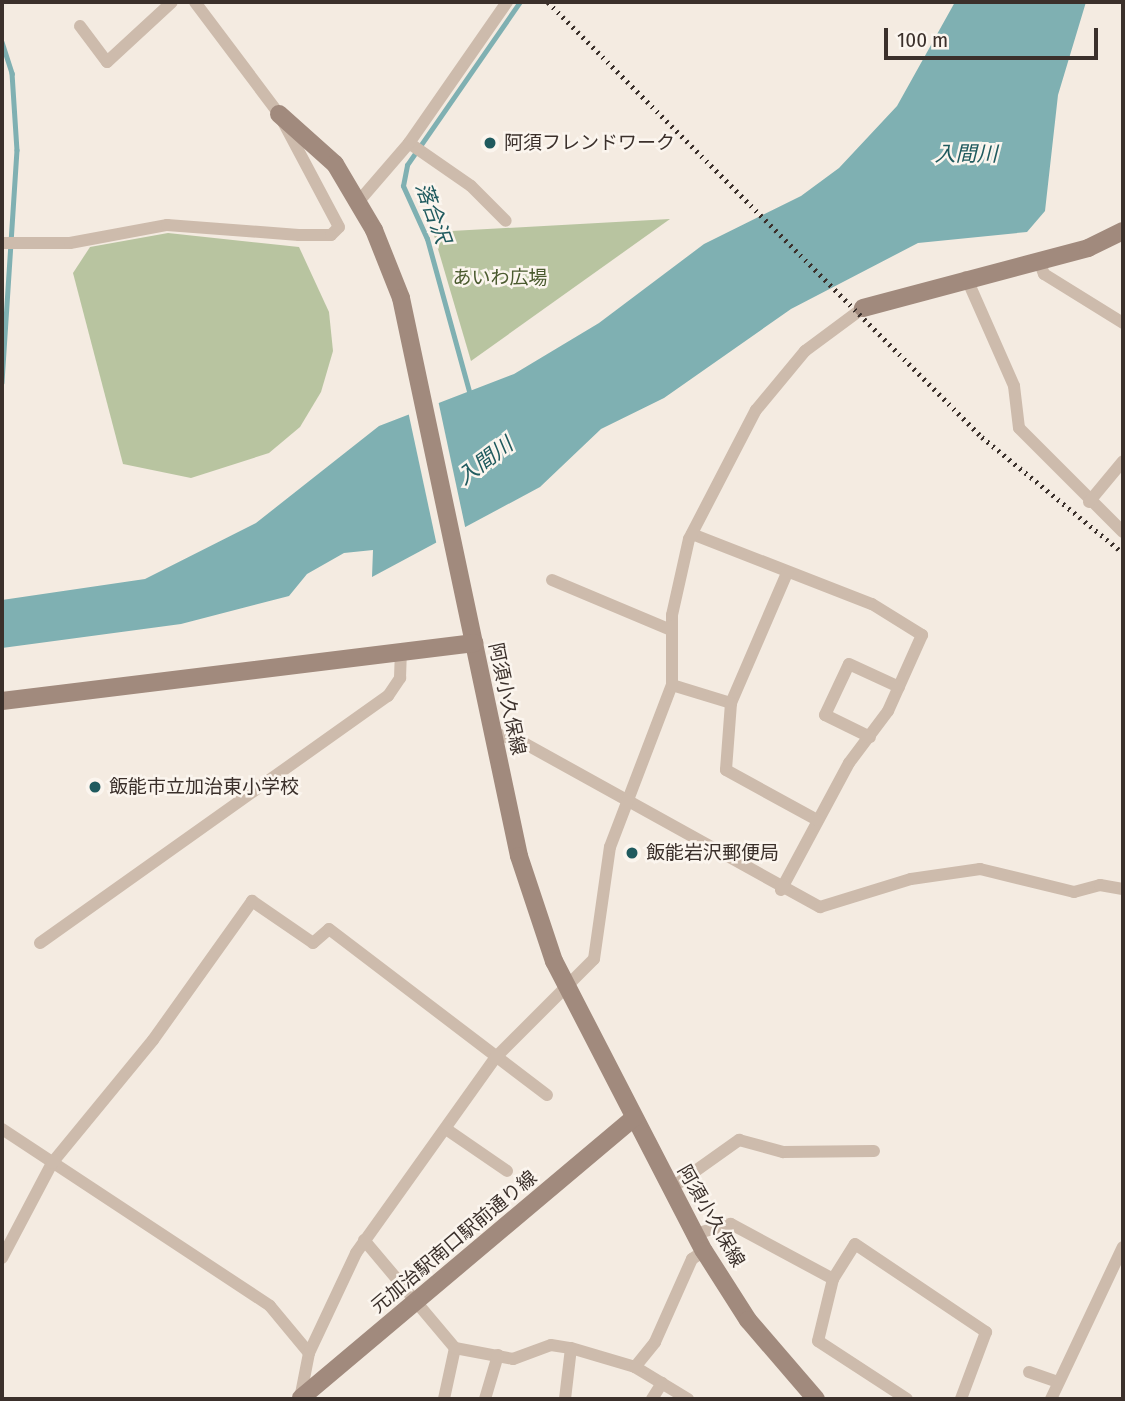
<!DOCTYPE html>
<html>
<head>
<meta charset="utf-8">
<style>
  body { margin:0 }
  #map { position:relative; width:1125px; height:1401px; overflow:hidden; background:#f4ebe1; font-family:"Fira Sans Condensed","Noto Sans JP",sans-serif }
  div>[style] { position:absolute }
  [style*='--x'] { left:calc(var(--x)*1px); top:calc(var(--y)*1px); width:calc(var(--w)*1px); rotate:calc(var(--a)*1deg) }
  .green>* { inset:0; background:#b8c4a0 }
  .water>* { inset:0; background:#7fb0b2 }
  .pier>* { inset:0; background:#f4ebe1 }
  .stream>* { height:4.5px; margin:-2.25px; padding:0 2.25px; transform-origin:2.25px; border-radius:2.25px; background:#7fb0b2 }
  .street>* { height:12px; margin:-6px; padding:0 6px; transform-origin:6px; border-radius:6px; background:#cdbbac }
  .secondary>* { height:18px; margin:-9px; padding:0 9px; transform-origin:9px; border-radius:9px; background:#a18a7d }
  .rail>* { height:4.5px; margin-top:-2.25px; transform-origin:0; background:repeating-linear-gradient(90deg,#3b302b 0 2px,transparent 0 7px) }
  .dots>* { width:19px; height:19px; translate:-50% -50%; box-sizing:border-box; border:4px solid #fbf5ee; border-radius:50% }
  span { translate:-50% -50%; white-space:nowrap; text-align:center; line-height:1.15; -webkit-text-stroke:5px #fbf5ee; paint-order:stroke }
  .poi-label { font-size:19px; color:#3b302b }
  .left { translate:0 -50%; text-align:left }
  .park-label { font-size:19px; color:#4a5a2e }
  .street-label { font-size:19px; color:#3b302b }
  .water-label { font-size:21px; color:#1f5a5e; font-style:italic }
  .frame { position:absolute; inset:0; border:4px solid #3b302b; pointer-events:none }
  .scale { position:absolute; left:884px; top:28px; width:214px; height:32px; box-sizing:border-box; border:4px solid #3b302b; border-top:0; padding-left:9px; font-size:21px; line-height:24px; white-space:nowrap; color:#3b302b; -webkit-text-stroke:5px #fbf5ee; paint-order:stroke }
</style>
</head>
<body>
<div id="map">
  <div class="green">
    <i style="clip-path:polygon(670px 219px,471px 361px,433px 232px)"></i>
    <i style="clip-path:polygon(168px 233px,299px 247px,329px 312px,333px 351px,321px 392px,300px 427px,269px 453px,191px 478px,123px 464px,73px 273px,90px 247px)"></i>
  </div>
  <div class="water">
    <i style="clip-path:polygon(955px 2px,1086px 2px,1058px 95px,1045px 211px,1027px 232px,918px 243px,791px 309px,664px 398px,601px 429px,540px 487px,372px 577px,373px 550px,344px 553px,307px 574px,289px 596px,181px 624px,2px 648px,2px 600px,145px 579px,256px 523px,379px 426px,514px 374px,599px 323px,704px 244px,801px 196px,839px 168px,897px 106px)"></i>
  </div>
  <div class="pier">
    <i style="clip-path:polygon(438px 400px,466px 531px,437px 546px,408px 411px)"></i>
  </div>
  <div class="stream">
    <i style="--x:2;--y:42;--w:33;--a:72"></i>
    <i style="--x:12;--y:73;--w:77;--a:86.3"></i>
    <i style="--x:17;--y:150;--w:233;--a:93.7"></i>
    <i style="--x:470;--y:395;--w:162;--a:-105.4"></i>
    <i style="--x:427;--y:239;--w:58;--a:-114.4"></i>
    <i style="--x:403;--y:186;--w:21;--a:-79"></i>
    <i style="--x:407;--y:165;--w:198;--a:-55.3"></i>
  </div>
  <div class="street">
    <i style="--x:80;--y:26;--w:45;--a:53.1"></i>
    <i style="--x:107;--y:62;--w:88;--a:-42.7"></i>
    <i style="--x:409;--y:143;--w:75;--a:34.7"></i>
    <i style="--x:471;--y:186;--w:49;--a:45"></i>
    <i style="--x:359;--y:201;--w:77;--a:-49.2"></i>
    <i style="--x:409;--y:143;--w:172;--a:-55.2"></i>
    <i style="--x:2;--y:243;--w:68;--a:0"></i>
    <i style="--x:70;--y:243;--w:99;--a:-10.5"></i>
    <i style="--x:167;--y:225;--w:132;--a:4.3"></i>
    <i style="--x:299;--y:235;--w:32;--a:0"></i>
    <i style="--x:331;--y:235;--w:11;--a:-45"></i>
    <i style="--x:339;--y:227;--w:128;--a:-118"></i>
    <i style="--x:279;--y:114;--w:140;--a:-126.9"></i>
    <i style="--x:1039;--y:261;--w:14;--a:69"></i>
    <i style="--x:1044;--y:274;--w:93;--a:31.8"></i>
    <i style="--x:966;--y:277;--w:119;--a:66.2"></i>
    <i style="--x:1014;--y:386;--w:42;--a:83.2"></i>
    <i style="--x:1019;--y:428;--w:147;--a:45"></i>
    <i style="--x:1089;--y:502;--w:53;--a:-50.3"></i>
    <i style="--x:692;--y:534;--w:193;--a:21.3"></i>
    <i style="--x:872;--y:604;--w:59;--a:31.8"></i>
    <i style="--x:922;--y:635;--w:83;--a:114.1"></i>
    <i style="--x:888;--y:711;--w:65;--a:126.9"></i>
    <i style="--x:849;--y:763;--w:144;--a:118.2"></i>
    <i style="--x:552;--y:580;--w:129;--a:22.8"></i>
    <i style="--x:672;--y:685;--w:62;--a:17"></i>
    <i style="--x:731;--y:703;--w:142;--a:-66.7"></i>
    <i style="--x:731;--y:703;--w:67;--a:94.3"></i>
    <i style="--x:726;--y:770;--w:104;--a:28.8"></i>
    <i style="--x:494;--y:733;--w:29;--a:18"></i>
    <i style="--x:522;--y:742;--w:341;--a:29"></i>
    <i style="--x:820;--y:907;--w:95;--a:-17.1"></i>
    <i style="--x:911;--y:879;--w:70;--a:-8.2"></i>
    <i style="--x:980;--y:869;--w:97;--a:13.7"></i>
    <i style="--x:1074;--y:892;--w:27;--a:-15"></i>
    <i style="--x:1100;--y:885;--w:23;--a:10"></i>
    <i style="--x:870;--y:737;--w:50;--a:-153.9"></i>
    <i style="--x:825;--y:715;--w:56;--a:-64.8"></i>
    <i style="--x:849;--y:664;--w:55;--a:24.7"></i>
    <i style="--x:40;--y:943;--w:427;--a:-35.4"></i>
    <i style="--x:388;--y:696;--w:22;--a:-56"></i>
    <i style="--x:400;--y:678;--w:26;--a:-88"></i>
    <i style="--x:2;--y:1129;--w:321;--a:33.4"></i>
    <i style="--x:270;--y:1306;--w:61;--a:50.3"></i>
    <i style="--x:446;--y:1129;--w:74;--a:34.5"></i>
    <i style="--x:670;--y:1189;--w:85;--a:-35.4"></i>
    <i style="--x:739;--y:1140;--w:46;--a:15.3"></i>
    <i style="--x:783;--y:1152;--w:91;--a:-0.6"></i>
    <i style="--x:695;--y:1234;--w:37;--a:-16"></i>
    <i style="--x:731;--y:1224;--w:116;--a:28.3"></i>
    <i style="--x:364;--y:1240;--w:141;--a:49.9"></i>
    <i style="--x:455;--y:1348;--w:52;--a:102.2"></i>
    <i style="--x:2;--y:1258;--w:107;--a:-62.2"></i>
    <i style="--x:52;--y:1163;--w:159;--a:-50.6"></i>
    <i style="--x:153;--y:1040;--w:171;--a:-54.5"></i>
    <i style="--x:252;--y:901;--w:74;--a:34.5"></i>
    <i style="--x:313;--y:943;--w:21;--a:-41"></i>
    <i style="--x:329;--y:929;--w:274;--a:37.3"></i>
    <i style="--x:455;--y:1348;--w:59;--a:10.7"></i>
    <i style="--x:513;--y:1359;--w:40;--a:-20.2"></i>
    <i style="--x:551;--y:1345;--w:20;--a:9"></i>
    <i style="--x:571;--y:1348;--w:67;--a:16.5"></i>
    <i style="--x:635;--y:1367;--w:62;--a:31.1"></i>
    <i style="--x:635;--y:1367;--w:32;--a:-51"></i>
    <i style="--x:655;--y:1342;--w:91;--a:-66"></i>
    <i style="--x:692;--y:1259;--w:14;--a:-34"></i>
    <i style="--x:1029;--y:1372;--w:31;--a:19"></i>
    <i style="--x:300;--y:1399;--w:47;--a:-78.9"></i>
    <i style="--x:309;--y:1353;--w:110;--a:-64.8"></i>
    <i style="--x:356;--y:1253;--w:239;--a:-54.5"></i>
    <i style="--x:495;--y:1058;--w:140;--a:-45"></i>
    <i style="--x:594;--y:959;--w:113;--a:-81.9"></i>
    <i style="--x:610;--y:847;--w:173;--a:-69.1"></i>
    <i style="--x:672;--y:685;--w:70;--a:-90"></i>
    <i style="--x:672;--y:615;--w:78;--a:-77.4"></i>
    <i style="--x:689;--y:539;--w:145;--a:-62.6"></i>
    <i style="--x:756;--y:410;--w:77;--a:-50.3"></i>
    <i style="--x:805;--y:351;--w:72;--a:-36.6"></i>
    <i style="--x:485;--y:1399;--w:46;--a:-73.5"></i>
    <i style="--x:565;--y:1399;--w:51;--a:-83.3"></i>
    <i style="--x:652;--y:1399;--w:19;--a:-58"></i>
    <i style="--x:907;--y:1399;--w:106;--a:-146.9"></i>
    <i style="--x:818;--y:1341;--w:64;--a:-76.4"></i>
    <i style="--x:833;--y:1279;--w:41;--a:-57.8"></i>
    <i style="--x:855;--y:1244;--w:158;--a:33.9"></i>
    <i style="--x:986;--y:1332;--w:72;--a:110.5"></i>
    <i style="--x:1051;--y:1399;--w:168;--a:-64.7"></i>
  </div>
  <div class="secondary">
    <i style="--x:279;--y:114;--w:75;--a:41.8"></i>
    <i style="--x:335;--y:164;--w:77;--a:59.4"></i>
    <i style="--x:374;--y:230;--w:73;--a:68.3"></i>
    <i style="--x:401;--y:298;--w:570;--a:78.06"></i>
    <i style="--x:519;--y:856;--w:111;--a:71.6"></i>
    <i style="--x:554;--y:961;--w:326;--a:62.7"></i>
    <i style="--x:704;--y:1251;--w:82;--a:57.5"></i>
    <i style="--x:748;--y:1320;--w:104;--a:49.3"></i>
    <i style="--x:863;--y:308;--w:233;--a:-14.9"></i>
    <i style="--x:1088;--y:248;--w:39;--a:-26"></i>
    <i style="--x:2;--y:701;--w:476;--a:-7"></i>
    <i style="--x:301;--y:1398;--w:435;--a:-40.1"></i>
  </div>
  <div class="rail">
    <i style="--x:548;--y:2;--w:614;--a:45.07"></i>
    <i style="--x:982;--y:437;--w:183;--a:39.4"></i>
  </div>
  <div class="dots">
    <i style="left:490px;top:143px;background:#1f5a5e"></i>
    <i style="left:95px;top:787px;background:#1f5a5e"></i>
    <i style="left:632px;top:853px;background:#1f5a5e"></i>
  </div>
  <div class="poi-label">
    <span class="left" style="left:504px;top:143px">阿須フレンドワーク</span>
    <span class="left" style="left:109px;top:787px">飯能市立加治東小学校</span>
    <span class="left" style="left:646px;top:853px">飯能岩沢郵便局</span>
  </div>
  <div class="park-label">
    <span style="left:500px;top:278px">あいわ広場</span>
  </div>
  <div class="street-label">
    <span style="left:507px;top:699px;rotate:78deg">阿須小久保線</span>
    <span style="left:711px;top:1216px;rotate:60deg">阿須小久保線</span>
    <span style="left:454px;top:1242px;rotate:-40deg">元加治駅南口駅前通り線</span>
  </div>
  <div class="water-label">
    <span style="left:966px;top:154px">入間川</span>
    <span style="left:433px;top:213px;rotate:70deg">落合沢</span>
    <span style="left:485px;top:461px;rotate:-37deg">入間川</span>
  </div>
  <div class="frame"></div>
  <div class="scale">100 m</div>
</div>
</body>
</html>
